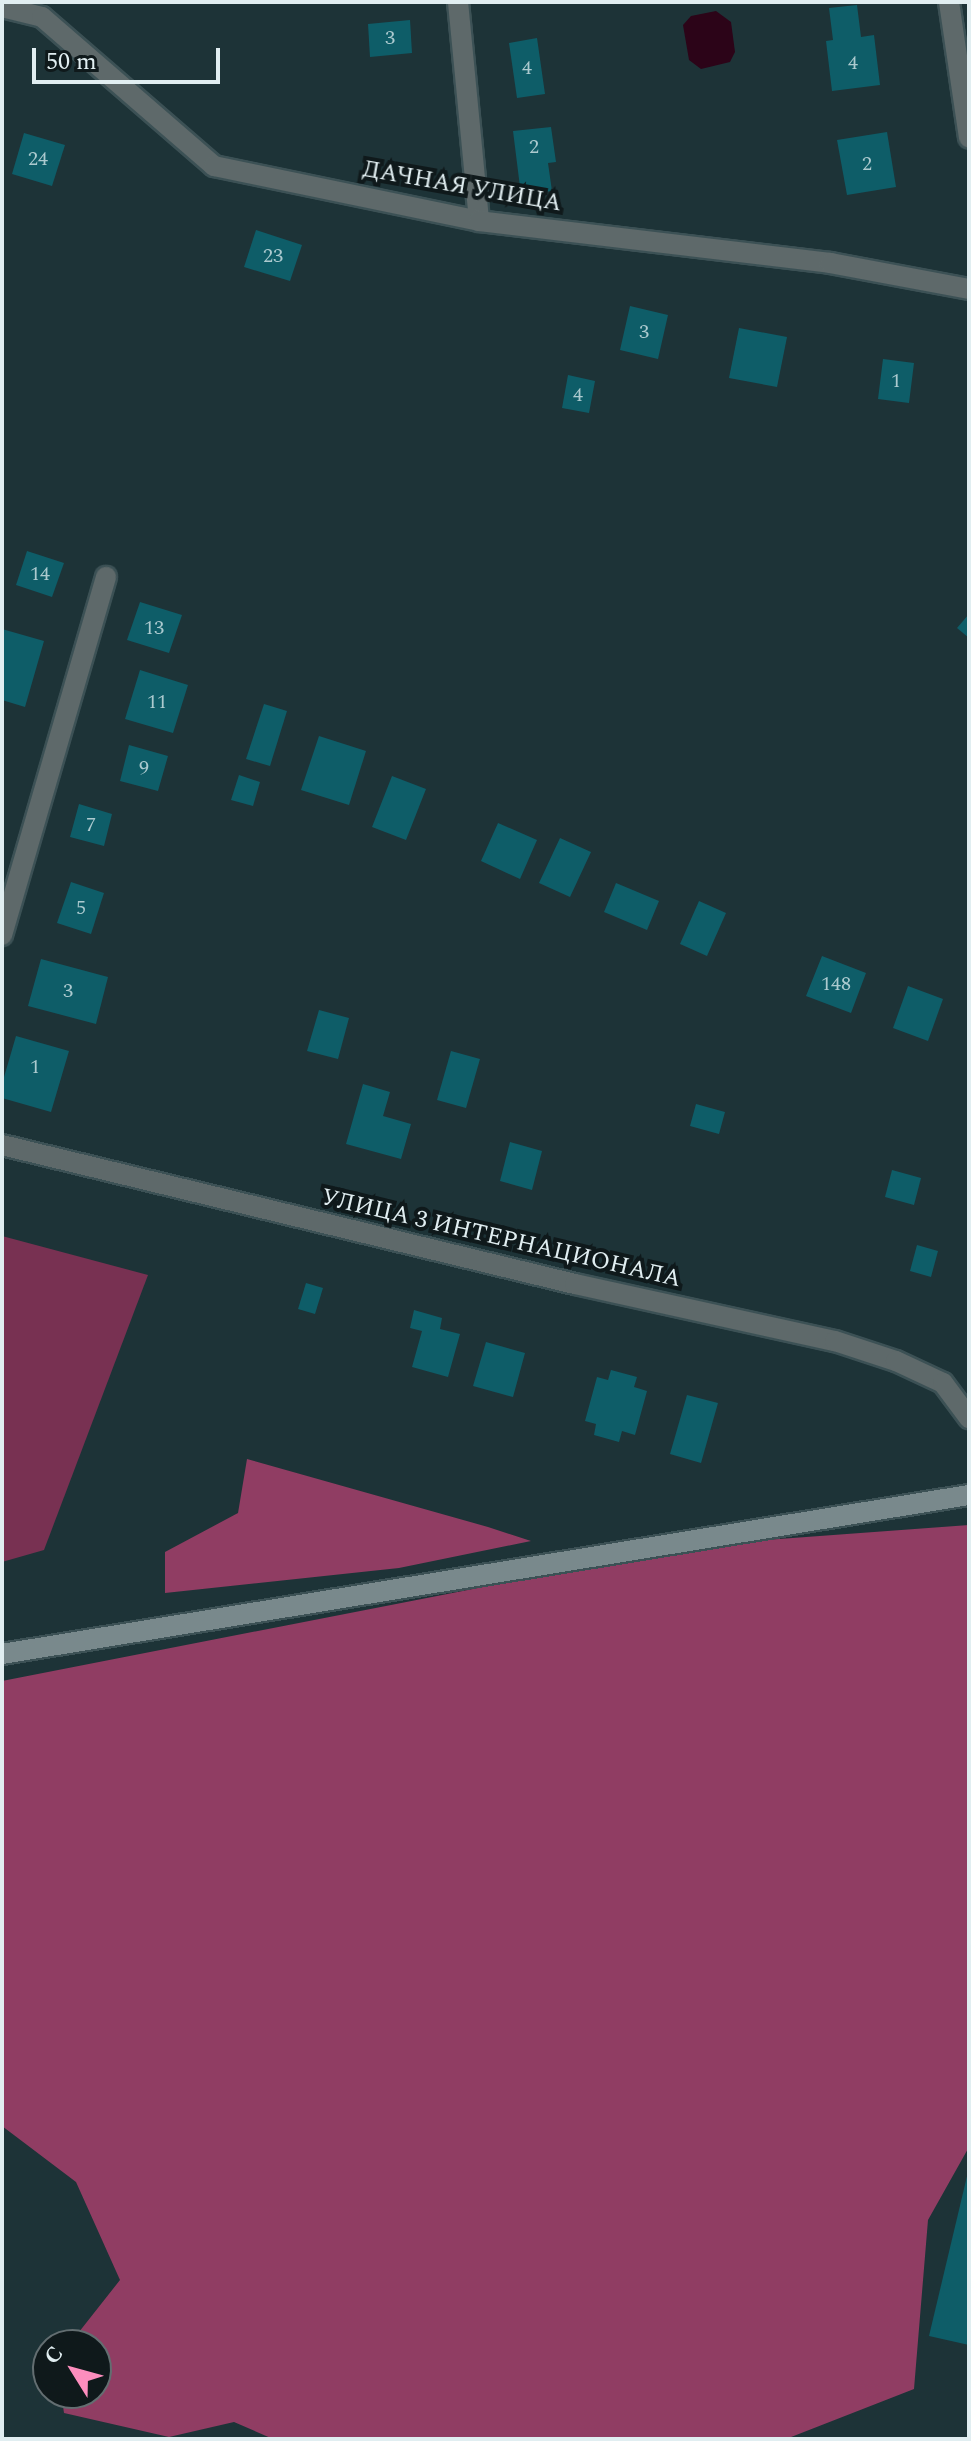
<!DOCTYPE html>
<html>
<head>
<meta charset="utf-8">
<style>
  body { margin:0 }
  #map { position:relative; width:971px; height:2441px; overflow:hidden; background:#1d3337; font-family:Spectral,serif }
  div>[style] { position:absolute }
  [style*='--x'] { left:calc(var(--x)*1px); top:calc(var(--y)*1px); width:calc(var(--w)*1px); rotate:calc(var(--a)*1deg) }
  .green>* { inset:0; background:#783152 }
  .forest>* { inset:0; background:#903d63 }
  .water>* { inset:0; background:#2c0418 }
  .building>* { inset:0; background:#0e5d68 }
  .roads { filter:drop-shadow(2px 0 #3c5155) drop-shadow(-2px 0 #3c5155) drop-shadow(0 2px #3c5155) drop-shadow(0 -2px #3c5155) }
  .street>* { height:20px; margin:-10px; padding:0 10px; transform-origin:10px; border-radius:10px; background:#5e696a }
  .secondary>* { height:20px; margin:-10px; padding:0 10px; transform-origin:10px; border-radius:10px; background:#79898c }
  span { translate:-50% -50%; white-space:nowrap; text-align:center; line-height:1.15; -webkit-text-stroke:8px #0f191b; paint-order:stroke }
  .number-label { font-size:20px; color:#accacf }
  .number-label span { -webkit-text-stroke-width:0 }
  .street-label { font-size:24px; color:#e1eef1 }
  .frame { position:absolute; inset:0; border:4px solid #e1eef1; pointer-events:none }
  .north { position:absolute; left:32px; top:2329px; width:80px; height:80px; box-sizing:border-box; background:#0f191b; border:2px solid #636e71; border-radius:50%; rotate:307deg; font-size:22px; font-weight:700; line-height:32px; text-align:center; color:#e1eef1 }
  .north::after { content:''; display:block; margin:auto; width:28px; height:36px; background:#fd8ebe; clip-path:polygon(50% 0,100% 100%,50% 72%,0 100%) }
  .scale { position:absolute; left:32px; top:48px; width:188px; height:36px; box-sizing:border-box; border:4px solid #e1eef1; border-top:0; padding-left:10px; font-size:24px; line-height:28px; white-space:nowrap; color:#e1eef1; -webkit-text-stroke:6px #0f191b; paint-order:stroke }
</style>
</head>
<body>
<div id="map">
  <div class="green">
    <i style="clip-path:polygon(2px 1236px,148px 1275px,44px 1550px,2px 1562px)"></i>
  </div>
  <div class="forest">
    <i style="clip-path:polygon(247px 1459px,488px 1527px,531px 1541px,399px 1568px,165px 1593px,165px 1552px,238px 1513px)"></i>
    <i style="clip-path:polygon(969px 1525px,969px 2147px,928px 2220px,914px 2389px,786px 2439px,273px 2439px,234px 2422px,169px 2437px,64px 2413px,61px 2393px,96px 2393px,96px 2345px,63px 2345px,79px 2332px,120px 2280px,76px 2182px,2px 2126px,2px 1681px,698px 1545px)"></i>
  </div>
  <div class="water">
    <i style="clip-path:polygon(716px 11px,731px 22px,735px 52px,730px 62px,701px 69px,689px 60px,683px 25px,691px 16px)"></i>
  </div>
  <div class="building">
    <i style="clip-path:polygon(857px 5px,861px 37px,874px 35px,880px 85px,832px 91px,826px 41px,833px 40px,829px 8px)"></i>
    <i style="clip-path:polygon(410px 20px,412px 53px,370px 57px,368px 24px)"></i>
    <i style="clip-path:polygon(537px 38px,545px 94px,517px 98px,509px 43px)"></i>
    <i style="clip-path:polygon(551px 127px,556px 162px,548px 163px,552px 191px,521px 195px,513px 131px)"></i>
    <i style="clip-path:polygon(887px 132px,896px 187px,847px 195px,837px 140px)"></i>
    <i style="clip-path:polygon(24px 133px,65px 145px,52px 186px,12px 174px)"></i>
    <i style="clip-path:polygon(256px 230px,302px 245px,290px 281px,244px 267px)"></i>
    <i style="clip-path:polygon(630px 306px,668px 315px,658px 359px,620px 350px)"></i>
    <i style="clip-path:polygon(739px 328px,787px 337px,777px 387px,729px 378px)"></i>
    <i style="clip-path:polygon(883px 359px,914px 363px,909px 403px,878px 399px)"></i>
    <i style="clip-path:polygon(568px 375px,595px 381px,589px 413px,562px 408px)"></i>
    <i style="clip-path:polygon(27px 551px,64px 563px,52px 597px,16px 585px)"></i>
    <i style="clip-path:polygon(140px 602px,182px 615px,169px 653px,127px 640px)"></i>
    <i style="clip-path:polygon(969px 614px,969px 638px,957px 628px)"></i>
    <i style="clip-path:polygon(2px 629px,44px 641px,25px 707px,2px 700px)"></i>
    <i style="clip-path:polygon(140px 670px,188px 685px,173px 733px,125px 719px)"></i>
    <i style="clip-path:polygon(264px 704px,287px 711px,270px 766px,246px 759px)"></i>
    <i style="clip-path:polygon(319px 736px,366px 751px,349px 805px,301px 790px)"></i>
    <i style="clip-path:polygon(129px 745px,168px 756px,158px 791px,120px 781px)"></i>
    <i style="clip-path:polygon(239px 775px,260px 782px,253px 806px,231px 800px)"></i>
    <i style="clip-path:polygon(392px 776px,426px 789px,406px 840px,372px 827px)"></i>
    <i style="clip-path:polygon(79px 804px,112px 814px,104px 846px,70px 837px)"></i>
    <i style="clip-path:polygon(498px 823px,537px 840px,520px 879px,481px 861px)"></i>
    <i style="clip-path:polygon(560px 838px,591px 852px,570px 897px,539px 883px)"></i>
    <i style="clip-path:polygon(71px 882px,104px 893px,91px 934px,57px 923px)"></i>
    <i style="clip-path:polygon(616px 883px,659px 901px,647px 930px,604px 912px)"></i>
    <i style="clip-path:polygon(699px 901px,726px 913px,707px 956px,680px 944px)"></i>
    <i style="clip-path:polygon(822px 956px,866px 973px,851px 1013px,806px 996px)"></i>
    <i style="clip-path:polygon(41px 959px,108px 977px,96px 1024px,28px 1006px)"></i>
    <i style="clip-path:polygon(908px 986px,943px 999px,928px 1041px,893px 1028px)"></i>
    <i style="clip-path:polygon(319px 1010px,349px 1018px,338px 1059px,307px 1051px)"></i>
    <i style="clip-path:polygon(16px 1036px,69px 1051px,51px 1112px,2px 1098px,2px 1084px)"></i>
    <i style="clip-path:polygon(451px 1051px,480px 1059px,466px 1108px,437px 1100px)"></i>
    <i style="clip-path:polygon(363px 1084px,390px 1092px,383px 1116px,411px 1124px,401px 1159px,346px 1144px)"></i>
    <i style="clip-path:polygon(696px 1104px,725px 1112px,719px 1134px,690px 1126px)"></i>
    <i style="clip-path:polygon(510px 1142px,542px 1151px,532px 1190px,500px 1181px)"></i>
    <i style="clip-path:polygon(892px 1170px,921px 1178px,914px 1205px,885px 1197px)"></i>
    <i style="clip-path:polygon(917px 1245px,938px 1251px,931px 1277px,910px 1271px)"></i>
    <i style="clip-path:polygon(306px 1283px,323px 1288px,315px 1314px,298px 1309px)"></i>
    <i style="clip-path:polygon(414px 1310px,442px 1318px,440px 1329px,460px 1334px,448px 1377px,412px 1367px,422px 1331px,410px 1328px)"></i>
    <i style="clip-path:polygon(486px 1342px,525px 1353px,513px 1397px,473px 1386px)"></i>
    <i style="clip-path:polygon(611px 1370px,637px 1377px,634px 1387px,647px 1391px,635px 1435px,622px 1431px,619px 1442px,594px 1435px,596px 1424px,585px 1421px,597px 1377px,608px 1380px)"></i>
    <i style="clip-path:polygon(687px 1395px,718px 1403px,701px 1463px,670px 1454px)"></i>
    <i style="clip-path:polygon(968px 2172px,969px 2173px,969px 2345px,929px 2336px)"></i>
  </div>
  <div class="roads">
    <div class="street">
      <i style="--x:458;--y:2;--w:220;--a:84.5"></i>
      <i style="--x:949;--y:2;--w:137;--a:81.6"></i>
      <i style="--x:2;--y:7;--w:41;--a:14"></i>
      <i style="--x:42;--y:17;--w:228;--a:40.9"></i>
      <i style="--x:214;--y:166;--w:271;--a:11.7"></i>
      <i style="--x:479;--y:221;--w:354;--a:6.8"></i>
      <i style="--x:830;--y:263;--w:141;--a:10.6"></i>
      <i style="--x:2;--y:935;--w:373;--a:-73.8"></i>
      <i style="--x:2;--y:1145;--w:590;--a:13.64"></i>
      <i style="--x:575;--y:1284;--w:266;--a:12.4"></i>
      <i style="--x:835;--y:1341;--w:64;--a:18.2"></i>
      <i style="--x:896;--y:1361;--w:52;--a:25.1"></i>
      <i style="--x:943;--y:1383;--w:44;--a:53.4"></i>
    </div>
    <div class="secondary">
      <i style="--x:2;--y:1654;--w:980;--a:-9.34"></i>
    </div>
  </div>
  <div class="number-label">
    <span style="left:390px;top:38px">3</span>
    <span style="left:853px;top:63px">4</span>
    <span style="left:527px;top:68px">4</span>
    <span style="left:534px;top:147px">2</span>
    <span style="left:38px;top:159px">24</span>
    <span style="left:867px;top:164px">2</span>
    <span style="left:273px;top:256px">23</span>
    <span style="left:644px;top:332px">3</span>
    <span style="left:896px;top:381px">1</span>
    <span style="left:578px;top:395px">4</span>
    <span style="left:40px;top:574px">14</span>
    <span style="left:154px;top:628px">13</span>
    <span style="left:157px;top:702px">11</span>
    <span style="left:144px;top:768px">9</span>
    <span style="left:91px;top:825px">7</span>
    <span style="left:81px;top:908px">5</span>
    <span style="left:836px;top:984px">148</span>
    <span style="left:68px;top:991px">3</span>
    <span style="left:35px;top:1067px">1</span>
  </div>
  <div class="street-label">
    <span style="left:462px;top:187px;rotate:10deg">ДАЧНАЯ УЛИЦА</span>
    <span style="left:501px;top:1239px;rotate:13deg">УЛИЦА 3 ИНТЕРНАЦИОНАЛА</span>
  </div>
  <div class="frame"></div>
  <div class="north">С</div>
  <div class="scale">50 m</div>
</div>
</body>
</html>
